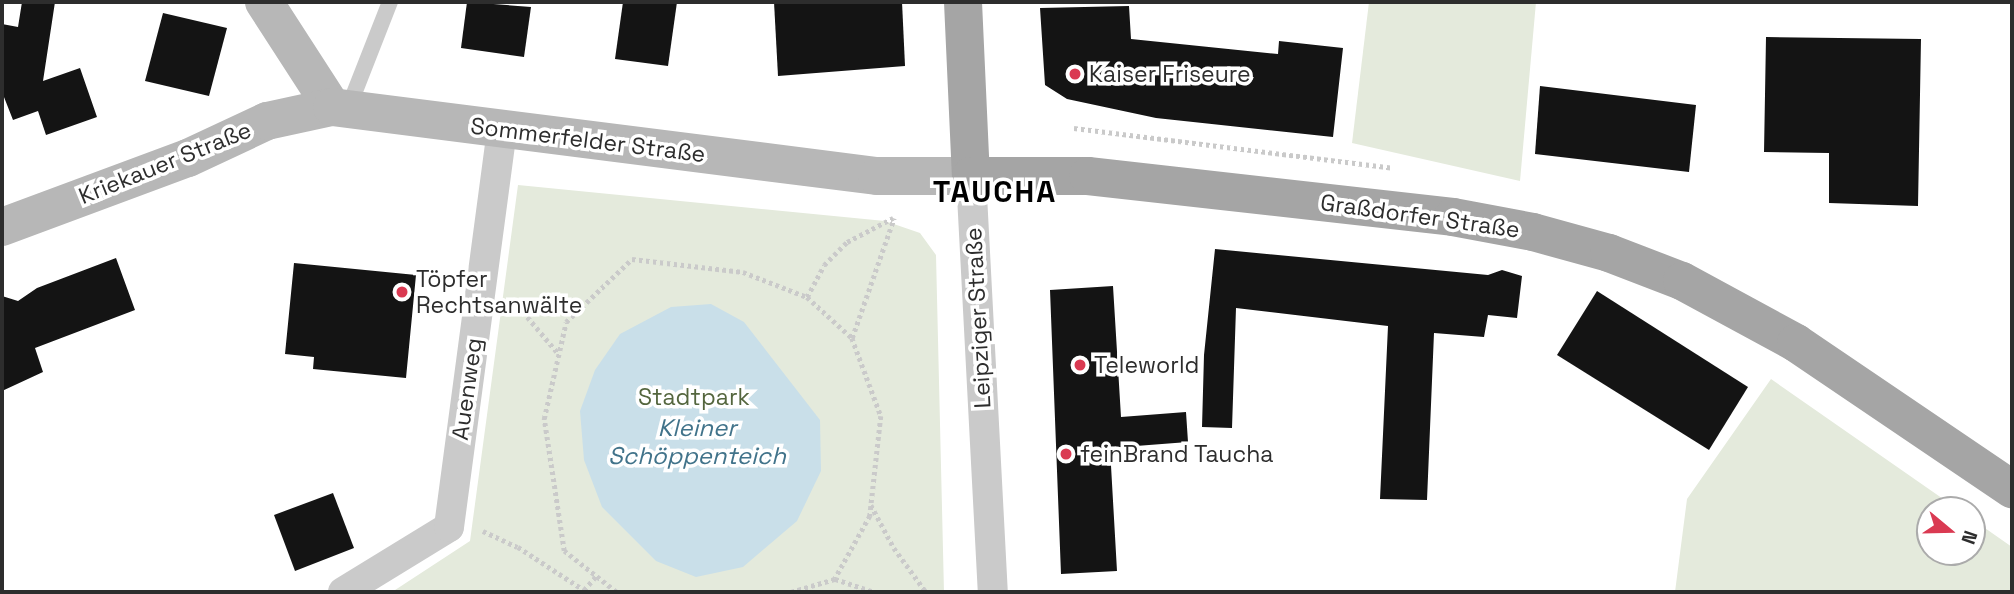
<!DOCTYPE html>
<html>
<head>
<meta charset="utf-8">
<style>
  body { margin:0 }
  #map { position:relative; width:2014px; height:594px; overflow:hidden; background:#fff; font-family:"Space Grotesk",sans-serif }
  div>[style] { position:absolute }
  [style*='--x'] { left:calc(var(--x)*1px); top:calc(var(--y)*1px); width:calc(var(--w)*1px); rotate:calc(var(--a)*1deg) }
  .green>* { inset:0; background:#e4eadc }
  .water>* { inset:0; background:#c9dfe9 }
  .building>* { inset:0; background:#141414 }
  .path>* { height:4.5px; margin-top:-2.25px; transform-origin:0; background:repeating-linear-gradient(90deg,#cacaca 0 3.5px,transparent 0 7px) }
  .lane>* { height:16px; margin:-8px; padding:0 8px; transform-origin:8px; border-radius:8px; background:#cacaca }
  .street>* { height:30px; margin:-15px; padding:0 15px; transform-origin:15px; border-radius:15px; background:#cacaca }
  .secondary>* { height:38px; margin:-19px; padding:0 19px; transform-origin:19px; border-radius:19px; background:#b7b7b7 }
  .primary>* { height:38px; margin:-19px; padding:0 19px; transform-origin:19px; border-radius:19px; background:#a5a5a5 }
  .dots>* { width:19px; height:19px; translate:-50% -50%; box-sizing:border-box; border:4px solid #fff; border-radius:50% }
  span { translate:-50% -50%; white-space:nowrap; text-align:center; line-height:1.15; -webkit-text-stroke:7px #fff; paint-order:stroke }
  .poi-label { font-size:23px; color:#2d2d2d }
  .left { translate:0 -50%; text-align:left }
  .street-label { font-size:23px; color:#2d2d2d }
  .park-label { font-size:23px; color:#54663e }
  .water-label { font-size:24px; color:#41738a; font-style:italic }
  .district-label { font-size:30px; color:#000; font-weight:700; letter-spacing:2px }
  .frame { position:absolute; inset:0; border:4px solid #2d2d2d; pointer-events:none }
  .north { position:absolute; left:1916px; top:496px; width:70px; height:70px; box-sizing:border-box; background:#fff; border:2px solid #ababab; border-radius:50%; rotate:109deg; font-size:19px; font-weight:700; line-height:28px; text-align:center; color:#2d2d2d }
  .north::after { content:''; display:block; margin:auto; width:24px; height:32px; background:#da3a52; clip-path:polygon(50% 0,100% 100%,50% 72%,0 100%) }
</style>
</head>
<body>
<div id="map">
  <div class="green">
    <i style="clip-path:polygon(1369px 2px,1536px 2px,1520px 181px,1352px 143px)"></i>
    <i style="clip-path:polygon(518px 185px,885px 221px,920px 233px,936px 255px,944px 592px,392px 592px,470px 541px)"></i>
    <i style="clip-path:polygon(1771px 379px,1959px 510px,1930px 510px,1930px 552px,1972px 552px,1972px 519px,2012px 547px,2012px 592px,1675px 592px,1687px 499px)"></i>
  </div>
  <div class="water">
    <i style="clip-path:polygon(711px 304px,744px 322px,820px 420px,821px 471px,797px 521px,743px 567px,696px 577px,656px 561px,602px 507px,584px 460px,580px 411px,595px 370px,620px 334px,671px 307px)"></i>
  </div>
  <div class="building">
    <i style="clip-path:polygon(22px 2px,55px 2px,43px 81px,80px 68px,97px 117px,46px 135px,38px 111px,13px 120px,2px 92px,2px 24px,18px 27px)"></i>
    <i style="clip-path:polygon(467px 2px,531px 7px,524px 57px,461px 48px)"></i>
    <i style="clip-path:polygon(623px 2px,677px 2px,668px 66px,615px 59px)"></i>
    <i style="clip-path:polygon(774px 2px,902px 2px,905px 66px,778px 76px)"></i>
    <i style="clip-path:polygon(1129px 6px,1131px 39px,1278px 54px,1279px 41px,1343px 48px,1333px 137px,1156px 118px,1067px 99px,1045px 85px,1040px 8px)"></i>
    <i style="clip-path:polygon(163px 13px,227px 28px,209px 96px,145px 81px)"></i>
    <i style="clip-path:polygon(1766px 37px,1921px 39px,1918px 206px,1829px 203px,1829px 153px,1764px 152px)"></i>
    <i style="clip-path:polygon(1540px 86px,1696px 105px,1689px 172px,1535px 154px)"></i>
    <i style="clip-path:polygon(1215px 249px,1488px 275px,1502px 270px,1522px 276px,1517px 318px,1488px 315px,1484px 337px,1434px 333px,1427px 500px,1380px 499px,1388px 326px,1236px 308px,1232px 428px,1202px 427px,1204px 355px)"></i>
    <i style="clip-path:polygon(116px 258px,135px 310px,35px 348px,43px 372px,2px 391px,2px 296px,18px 301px,37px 288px)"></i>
    <i style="clip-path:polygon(294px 263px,416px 275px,406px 378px,313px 369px,314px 357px,285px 354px)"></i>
    <i style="clip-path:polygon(1113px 286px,1121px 417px,1186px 412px,1188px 442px,1110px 448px,1117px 571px,1061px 574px,1050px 290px)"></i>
    <i style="clip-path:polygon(1597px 291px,1748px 387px,1709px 450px,1557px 355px)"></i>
    <i style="clip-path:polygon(333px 493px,354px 548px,295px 571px,274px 515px)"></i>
  </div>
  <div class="path">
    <i style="--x:1074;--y:128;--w:321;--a:7.1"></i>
    <i style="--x:807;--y:297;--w:36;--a:-62"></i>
    <i style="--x:824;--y:265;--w:33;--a:-45"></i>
    <i style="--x:847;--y:242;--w:52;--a:-27.6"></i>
    <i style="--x:514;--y:301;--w:68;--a:49.8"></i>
    <i style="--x:852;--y:338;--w:127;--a:-70.7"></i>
    <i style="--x:871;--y:505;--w:49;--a:61.9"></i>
    <i style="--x:894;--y:548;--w:54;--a:54"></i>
    <i style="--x:483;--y:531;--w:38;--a:25"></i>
    <i style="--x:518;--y:547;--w:79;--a:33.1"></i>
    <i style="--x:584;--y:590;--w:18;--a:-49"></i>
    <i style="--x:616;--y:592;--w:66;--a:-141.7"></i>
    <i style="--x:564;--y:551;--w:134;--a:-98.6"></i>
    <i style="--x:544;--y:419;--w:99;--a:-77.2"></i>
    <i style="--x:566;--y:322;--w:91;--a:-43.7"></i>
    <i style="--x:632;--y:259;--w:112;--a:6.7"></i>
    <i style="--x:743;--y:272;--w:69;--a:21.3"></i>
    <i style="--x:807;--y:297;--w:61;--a:42.3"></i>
    <i style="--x:852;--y:338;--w:83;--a:69.6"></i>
    <i style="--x:881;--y:416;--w:101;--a:96.3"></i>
    <i style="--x:870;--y:516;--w:72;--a:119.1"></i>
    <i style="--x:791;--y:592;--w:46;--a:-16.5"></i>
    <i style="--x:835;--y:579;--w:41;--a:18.4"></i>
  </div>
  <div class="lane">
    <i style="--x:348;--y:109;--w:115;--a:-68.6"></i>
  </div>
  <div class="street">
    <i style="--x:971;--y:176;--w:417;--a:87"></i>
    <i style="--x:343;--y:592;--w:124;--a:-31.5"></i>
    <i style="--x:449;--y:527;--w:402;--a:-82.4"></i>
  </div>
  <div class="secondary">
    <i style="--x:264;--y:2;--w:125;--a:57.1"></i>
    <i style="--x:2;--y:227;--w:198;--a:-20.4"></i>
    <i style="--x:188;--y:158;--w:87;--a:-25.1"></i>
    <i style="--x:267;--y:121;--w:66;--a:-12.2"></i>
    <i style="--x:332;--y:107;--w:549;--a:7.22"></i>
    <i style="--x:877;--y:176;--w:94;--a:0"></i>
  </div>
  <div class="primary">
    <i style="--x:963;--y:2;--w:174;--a:87.4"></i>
    <i style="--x:971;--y:176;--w:117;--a:0"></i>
    <i style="--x:1088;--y:176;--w:367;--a:6.4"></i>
    <i style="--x:1453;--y:217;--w:81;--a:10.6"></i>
    <i style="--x:1533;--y:232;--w:79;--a:15.4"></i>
    <i style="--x:1609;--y:253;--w:78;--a:21"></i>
    <i style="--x:1682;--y:281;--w:130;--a:28.5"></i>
    <i style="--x:1796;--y:343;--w:261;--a:34.1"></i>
  </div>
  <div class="dots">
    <i style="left:1075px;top:74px;background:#da3a52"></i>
    <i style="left:402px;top:292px;background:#da3a52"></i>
    <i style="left:1080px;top:365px;background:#da3a52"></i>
    <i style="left:1066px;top:454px;background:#da3a52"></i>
  </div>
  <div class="poi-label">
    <span class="left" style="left:1089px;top:74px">Kaiser Friseure</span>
    <span class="left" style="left:416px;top:292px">Töpfer<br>Rechtsanwälte</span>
    <span class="left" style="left:1094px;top:365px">Teleworld</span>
    <span class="left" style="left:1080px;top:454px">feinBrand Taucha</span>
  </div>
  <div class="street-label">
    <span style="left:588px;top:140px;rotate:7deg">Sommerfelder Straße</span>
    <span style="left:165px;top:163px;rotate:-22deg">Kriekauer Straße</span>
    <span style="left:1420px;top:216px;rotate:8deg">Graßdorfer Straße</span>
    <span style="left:978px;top:318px;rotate:-93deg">Leipziger Straße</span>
    <span style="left:467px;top:389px;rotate:-82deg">Auenweg</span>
  </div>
  <div class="park-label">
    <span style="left:694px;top:397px">Stadtpark</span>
  </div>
  <div class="water-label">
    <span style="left:697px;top:442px">Kleiner<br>Schöppenteich</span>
  </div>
  <div class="district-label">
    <span style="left:995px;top:192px">TAUCHA</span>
  </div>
  <div class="frame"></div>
  <div class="north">N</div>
</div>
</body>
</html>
